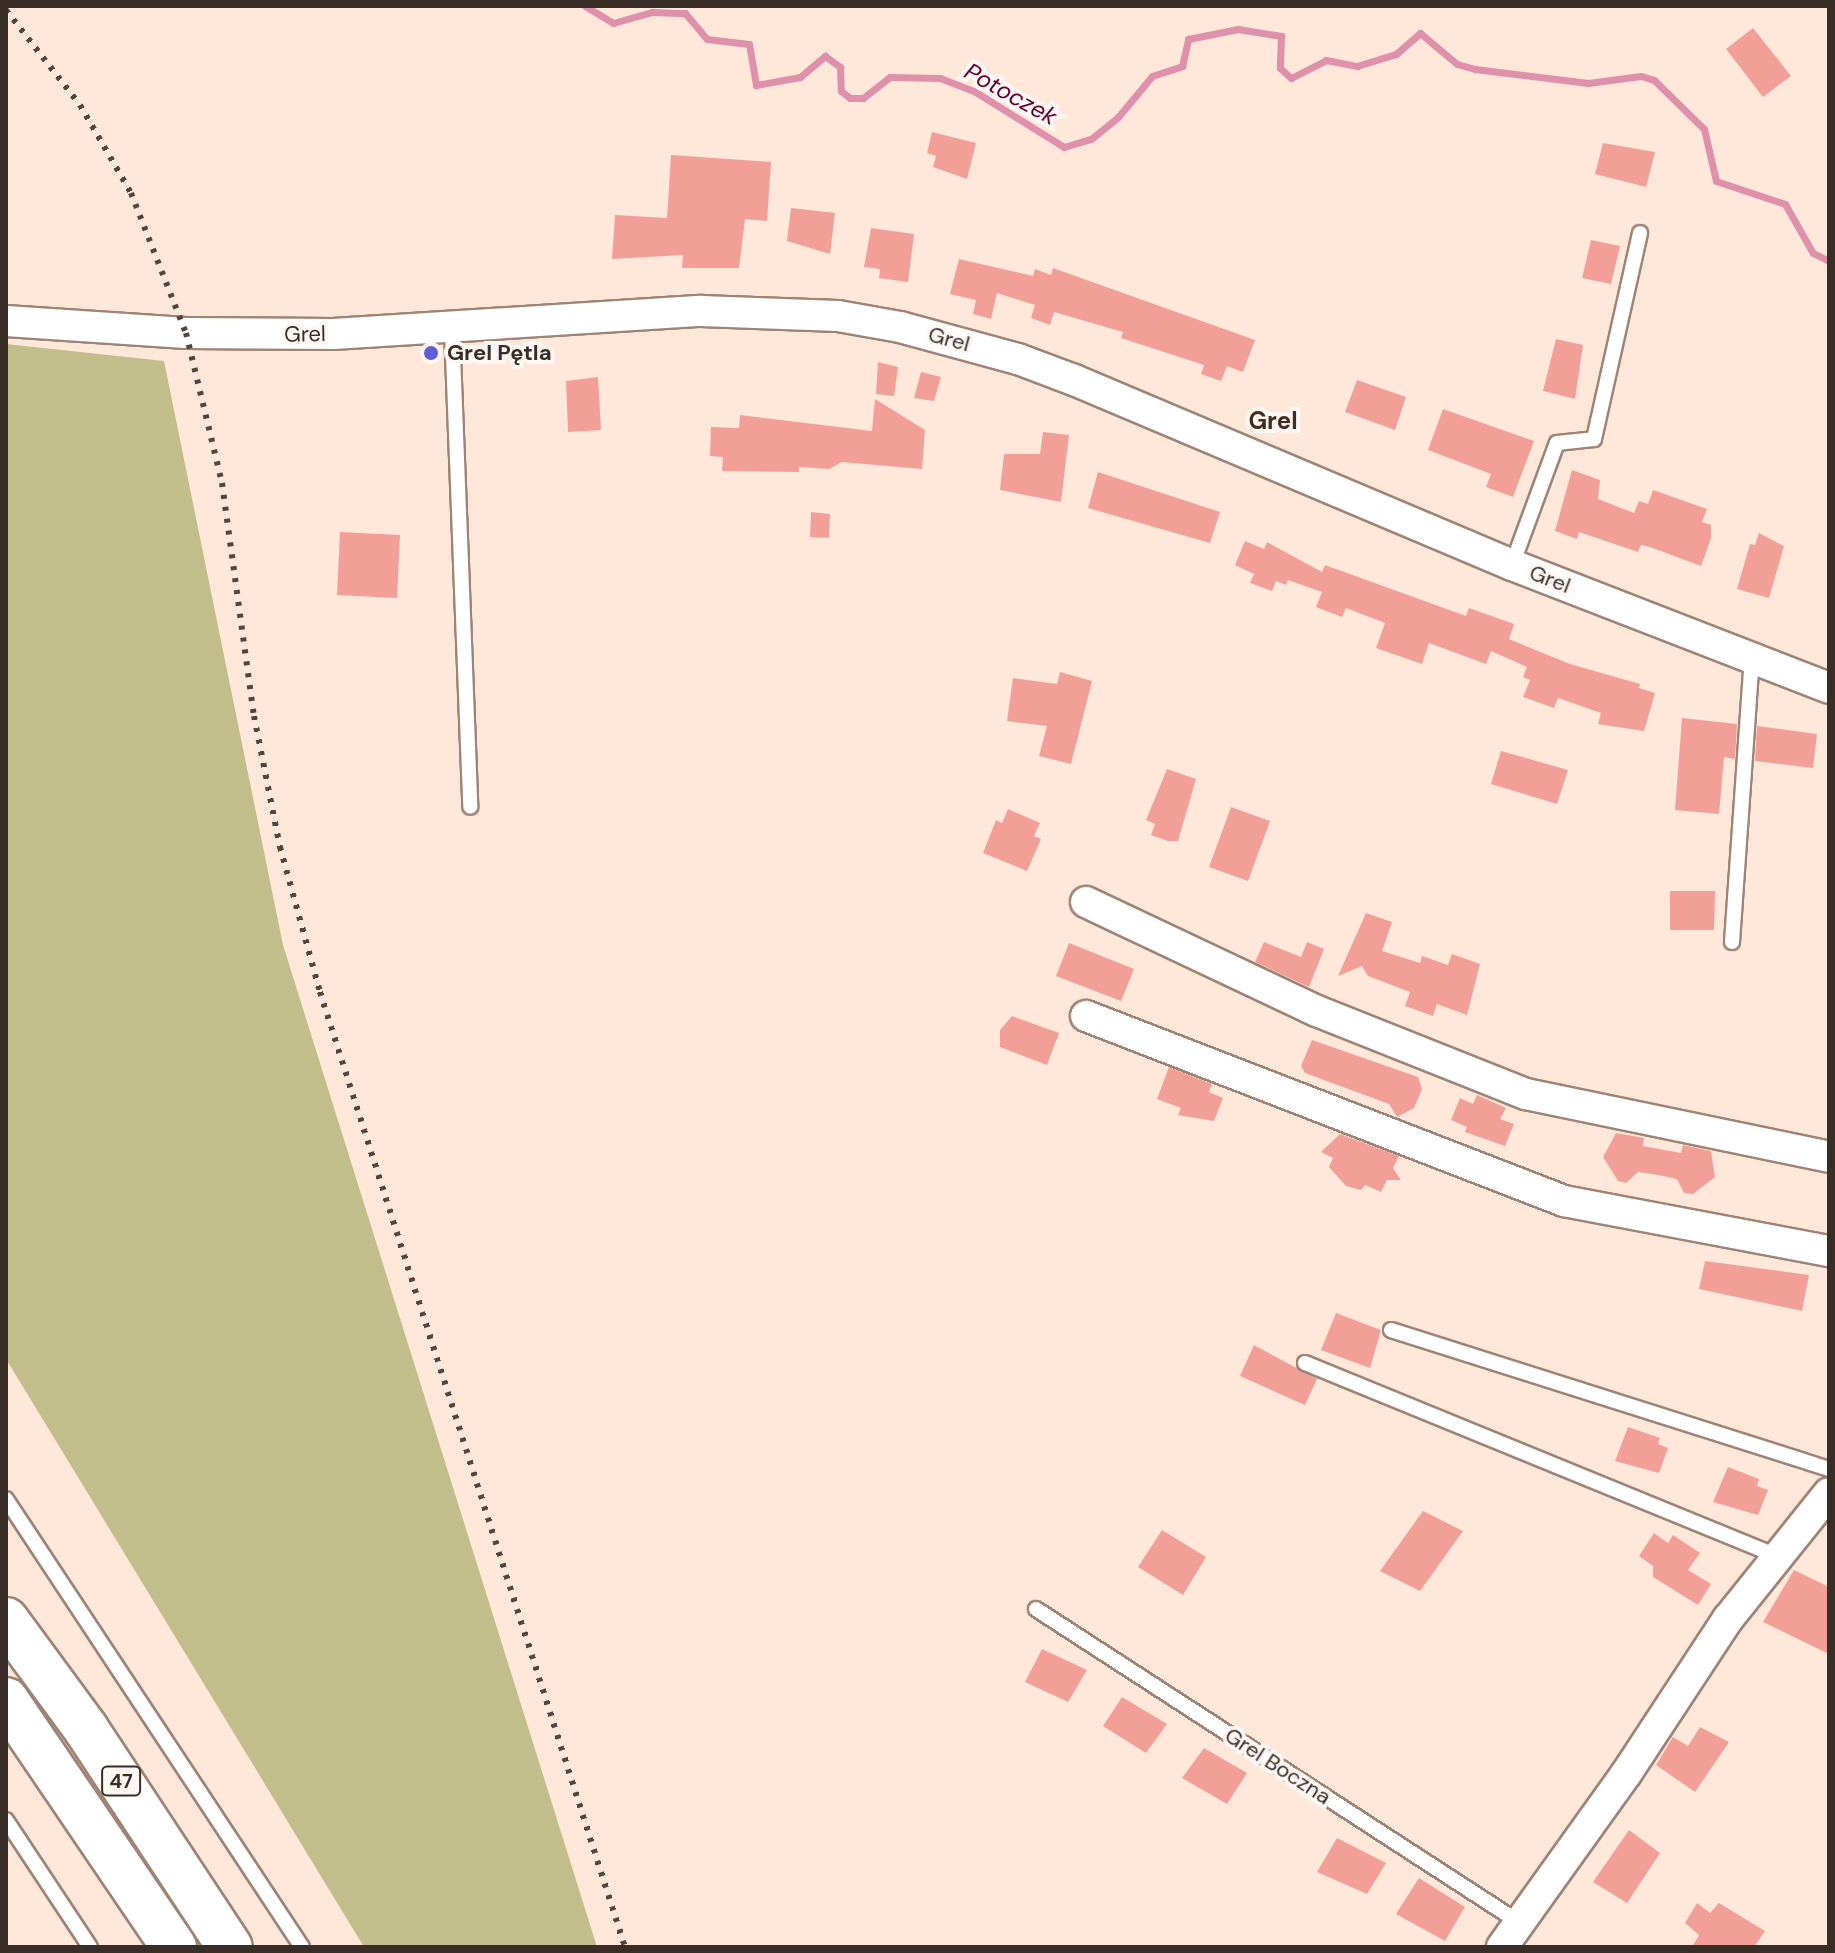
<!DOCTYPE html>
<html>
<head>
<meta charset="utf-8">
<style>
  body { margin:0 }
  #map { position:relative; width:1835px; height:1953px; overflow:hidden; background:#ffe7da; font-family:"DM Sans",sans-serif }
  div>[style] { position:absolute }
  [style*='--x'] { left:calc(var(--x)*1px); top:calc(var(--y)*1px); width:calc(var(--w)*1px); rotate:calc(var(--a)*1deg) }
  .green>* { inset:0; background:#c2be8b }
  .stream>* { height:7px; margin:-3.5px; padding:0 3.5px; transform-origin:3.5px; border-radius:3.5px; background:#df90aa }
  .building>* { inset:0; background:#f29f98 }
  .roads { filter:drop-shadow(2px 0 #9e8475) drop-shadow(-2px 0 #9e8475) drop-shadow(0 2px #9e8475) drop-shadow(0 -2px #9e8475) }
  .lane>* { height:14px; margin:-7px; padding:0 7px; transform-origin:7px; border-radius:7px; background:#fff }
  .street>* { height:30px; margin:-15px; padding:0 15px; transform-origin:15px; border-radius:15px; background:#fff }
  .primary>* { height:44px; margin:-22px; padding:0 22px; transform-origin:22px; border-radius:22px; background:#fff }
  .rail>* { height:6px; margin-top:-3px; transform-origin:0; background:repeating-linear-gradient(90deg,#51453e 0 4px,transparent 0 12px) }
  .dots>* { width:22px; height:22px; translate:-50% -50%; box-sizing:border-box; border:4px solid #fef8f5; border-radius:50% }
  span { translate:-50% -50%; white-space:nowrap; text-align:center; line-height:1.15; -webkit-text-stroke:8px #fef8f5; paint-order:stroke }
  .shield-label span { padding:2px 6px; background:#fef8f5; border:2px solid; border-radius:6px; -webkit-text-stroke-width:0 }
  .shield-label { font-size:20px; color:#382d27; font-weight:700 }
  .street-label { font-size:22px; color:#382d27 }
  .poi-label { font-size:22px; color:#382d27; font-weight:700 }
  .left { translate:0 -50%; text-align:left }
  .water-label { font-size:24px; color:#600031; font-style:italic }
  .neighbourhood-label { font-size:24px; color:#432d20; font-weight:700 }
  .frame { position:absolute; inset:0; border:8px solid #382d27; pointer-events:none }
</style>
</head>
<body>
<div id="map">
  <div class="green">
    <i style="clip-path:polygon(6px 344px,164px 361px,283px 945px,597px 1947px,364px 1947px,6px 1359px)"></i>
  </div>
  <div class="stream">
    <i style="--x:585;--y:6;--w:33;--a:31"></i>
    <i style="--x:613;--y:23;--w:41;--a:-15.8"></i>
    <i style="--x:652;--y:12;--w:33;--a:2"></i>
    <i style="--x:685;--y:13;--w:34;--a:50"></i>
    <i style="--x:707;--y:39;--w:42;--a:6.8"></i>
    <i style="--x:749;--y:44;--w:42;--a:80.3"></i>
    <i style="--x:756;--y:85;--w:45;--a:-10.3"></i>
    <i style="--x:800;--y:77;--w:33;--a:-40"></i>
    <i style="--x:825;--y:56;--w:19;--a:36"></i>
    <i style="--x:840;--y:67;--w:24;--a:88"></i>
    <i style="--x:841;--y:91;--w:11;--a:38"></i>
    <i style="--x:850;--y:98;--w:13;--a:0"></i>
    <i style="--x:863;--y:98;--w:34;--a:-38"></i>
    <i style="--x:890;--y:77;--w:50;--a:1.1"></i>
    <i style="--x:940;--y:78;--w:36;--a:21"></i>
    <i style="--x:974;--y:91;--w:106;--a:31.9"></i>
    <i style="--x:1064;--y:147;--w:28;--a:-17"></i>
    <i style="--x:1091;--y:139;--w:35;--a:-39"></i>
    <i style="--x:1118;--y:117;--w:53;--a:-50.3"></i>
    <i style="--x:1152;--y:76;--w:32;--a:-18"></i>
    <i style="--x:1182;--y:66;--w:28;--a:-77"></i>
    <i style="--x:1188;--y:39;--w:51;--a:-11.3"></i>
    <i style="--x:1238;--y:29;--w:44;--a:9.2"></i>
    <i style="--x:1281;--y:36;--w:32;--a:92"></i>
    <i style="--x:1280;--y:68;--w:15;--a:42"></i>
    <i style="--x:1291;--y:78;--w:39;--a:-27"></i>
    <i style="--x:1326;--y:60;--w:32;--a:11"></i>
    <i style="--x:1357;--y:66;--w:41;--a:-17.1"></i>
    <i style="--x:1396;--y:54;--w:32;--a:-41"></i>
    <i style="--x:1420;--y:33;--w:48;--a:40"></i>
    <i style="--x:1457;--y:64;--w:19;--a:16"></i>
    <i style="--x:1475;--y:69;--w:114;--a:7.1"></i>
    <i style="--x:1588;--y:83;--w:53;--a:-7.5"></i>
    <i style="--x:1641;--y:76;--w:14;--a:17"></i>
    <i style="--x:1654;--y:80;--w:70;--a:44.4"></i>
    <i style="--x:1704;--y:129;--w:53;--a:77"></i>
    <i style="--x:1716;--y:181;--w:73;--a:18.4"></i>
    <i style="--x:1785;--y:204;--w:56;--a:60.3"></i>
    <i style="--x:1813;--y:253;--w:18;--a:27"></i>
  </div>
  <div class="building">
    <i style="clip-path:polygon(1753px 28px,1791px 76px,1763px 97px,1726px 49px)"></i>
    <i style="clip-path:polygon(932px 132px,976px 143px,967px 179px,933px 167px,936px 156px,927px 153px)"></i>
    <i style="clip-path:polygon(1603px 143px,1655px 152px,1646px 187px,1595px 174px)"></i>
    <i style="clip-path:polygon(671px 155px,771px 162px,767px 221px,745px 219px,739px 268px,682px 268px,683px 255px,612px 259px,615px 215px,667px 218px)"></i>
    <i style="clip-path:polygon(791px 208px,835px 213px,830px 254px,787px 241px)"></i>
    <i style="clip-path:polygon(871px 228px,914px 234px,908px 282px,879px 278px,880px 269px,864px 267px)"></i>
    <i style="clip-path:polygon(1591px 240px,1620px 246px,1611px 284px,1582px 278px)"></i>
    <i style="clip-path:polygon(959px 259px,1033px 276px,1035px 269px,1051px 275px,1053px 268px,1255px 340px,1243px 372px,1227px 366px,1221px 381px,1201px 374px,1204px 365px,1121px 338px,1123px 332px,1054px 312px,1050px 325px,1031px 318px,1035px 305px,997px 293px,991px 319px,973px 314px,976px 300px,950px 294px)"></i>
    <i style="clip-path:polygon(1556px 339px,1583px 345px,1575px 399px,1543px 391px)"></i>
    <i style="clip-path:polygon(878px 362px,898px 367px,894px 396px,876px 394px)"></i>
    <i style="clip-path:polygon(921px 372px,941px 377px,934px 401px,914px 398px)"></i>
    <i style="clip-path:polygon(598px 377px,601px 430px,568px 432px,566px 381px)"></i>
    <i style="clip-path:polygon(1357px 380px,1406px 397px,1395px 430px,1345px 412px)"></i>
    <i style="clip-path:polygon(875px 399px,925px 430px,922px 469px,842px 462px,829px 469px,799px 467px,799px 472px,722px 471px,723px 457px,710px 456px,711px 427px,739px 428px,740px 415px,872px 431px)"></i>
    <i style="clip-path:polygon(1443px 409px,1534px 441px,1513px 497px,1486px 487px,1491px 474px,1428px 450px)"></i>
    <i style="clip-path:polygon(1043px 432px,1069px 435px,1061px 502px,1000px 490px,1004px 454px,1040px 454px)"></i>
    <i style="clip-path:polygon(1572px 470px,1600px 480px,1598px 499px,1634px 513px,1639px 501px,1648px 504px,1653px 490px,1707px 509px,1702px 522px,1711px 525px,1711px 538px,1701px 566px,1650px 547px,1641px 545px,1638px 552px,1579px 532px,1577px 539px,1555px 531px)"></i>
    <i style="clip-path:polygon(1098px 472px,1220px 512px,1210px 543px,1088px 508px)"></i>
    <i style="clip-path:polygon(811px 512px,830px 514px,829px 538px,810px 537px)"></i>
    <i style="clip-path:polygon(340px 532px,400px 535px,397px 598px,337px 595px)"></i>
    <i style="clip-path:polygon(1759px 533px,1784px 546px,1769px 598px,1737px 589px,1750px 544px,1755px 545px)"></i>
    <i style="clip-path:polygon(1245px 541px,1264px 549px,1267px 542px,1322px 572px,1325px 565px,1466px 616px,1469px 608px,1514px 624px,1509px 639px,1570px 664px,1640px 684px,1639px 688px,1655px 693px,1644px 731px,1598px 724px,1601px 713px,1558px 698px,1554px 708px,1523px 697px,1530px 680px,1523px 677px,1527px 667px,1491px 651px,1486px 664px,1429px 643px,1422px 664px,1376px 648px,1385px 623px,1346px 608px,1342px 617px,1316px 607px,1322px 592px,1288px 580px,1286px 585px,1276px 581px,1272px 591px,1250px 583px,1254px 574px,1235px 565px)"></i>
    <i style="clip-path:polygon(1060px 672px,1092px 681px,1071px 764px,1039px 756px,1047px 726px,1007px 721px,1013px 678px,1057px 684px)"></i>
    <i style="clip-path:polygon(1682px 718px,1737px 724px,1735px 759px,1724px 757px,1719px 814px,1675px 810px)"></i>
    <i style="clip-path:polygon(1757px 726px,1817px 734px,1813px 768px,1755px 761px)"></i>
    <i style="clip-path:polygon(1501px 751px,1568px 770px,1557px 804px,1491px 784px)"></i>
    <i style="clip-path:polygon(1167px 769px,1196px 779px,1178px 841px,1168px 841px,1151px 835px,1155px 824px,1146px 820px)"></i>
    <i style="clip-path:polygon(1231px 807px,1270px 821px,1248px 881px,1209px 867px)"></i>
    <i style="clip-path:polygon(1008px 809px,1040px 823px,1034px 836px,1041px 839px,1027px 871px,983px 853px,996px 820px,1002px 823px)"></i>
    <i style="clip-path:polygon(1670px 891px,1715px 891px,1714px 930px,1670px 930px)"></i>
    <i style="clip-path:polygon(1366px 913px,1392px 922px,1382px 951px,1420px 963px,1422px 956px,1448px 965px,1452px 954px,1480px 964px,1467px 1015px,1437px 1004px,1433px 1016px,1405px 1006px,1410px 992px,1368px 976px,1362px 966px,1338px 976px)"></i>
    <i style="clip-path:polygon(1264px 942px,1301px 957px,1307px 942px,1324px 949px,1309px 987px,1255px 962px)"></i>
    <i style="clip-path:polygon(1069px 943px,1134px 969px,1121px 1001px,1056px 976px)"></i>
    <i style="clip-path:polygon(1012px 1016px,1059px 1033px,1047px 1065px,1000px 1047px,1000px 1030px)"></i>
    <i style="clip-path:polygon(1312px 1040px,1418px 1077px,1422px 1089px,1414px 1108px,1397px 1117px,1389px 1104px,1305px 1073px,1301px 1066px)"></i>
    <i style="clip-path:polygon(1169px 1067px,1212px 1084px,1209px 1092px,1223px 1098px,1214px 1121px,1178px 1115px,1181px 1108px,1157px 1099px)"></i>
    <i style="clip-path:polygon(1477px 1095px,1506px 1108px,1500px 1119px,1514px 1124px,1505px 1146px,1465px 1132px,1467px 1127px,1451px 1120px,1460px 1098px,1473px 1104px)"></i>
    <i style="clip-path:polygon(1616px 1133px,1644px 1138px,1643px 1146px,1681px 1153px,1683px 1145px,1711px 1151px,1715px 1177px,1693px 1194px,1684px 1193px,1677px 1179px,1658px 1175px,1638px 1172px,1626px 1183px,1618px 1181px,1603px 1157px)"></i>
    <i style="clip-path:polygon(1340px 1134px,1399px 1156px,1393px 1168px,1401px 1180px,1387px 1180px,1381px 1192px,1365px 1185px,1361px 1190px,1346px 1186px,1329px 1167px,1333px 1158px,1321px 1152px)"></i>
    <i style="clip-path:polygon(1705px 1261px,1809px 1275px,1802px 1311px,1699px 1289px)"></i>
    <i style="clip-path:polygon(1336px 1313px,1381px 1330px,1370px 1368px,1321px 1350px)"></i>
    <i style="clip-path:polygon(1254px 1345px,1317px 1379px,1305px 1405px,1240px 1376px)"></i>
    <i style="clip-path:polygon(1628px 1427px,1660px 1438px,1658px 1444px,1668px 1448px,1659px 1473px,1615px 1461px)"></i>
    <i style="clip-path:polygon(1728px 1467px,1759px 1479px,1757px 1486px,1768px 1490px,1758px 1515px,1713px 1502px)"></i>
    <i style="clip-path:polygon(1423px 1511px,1463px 1531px,1420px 1591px,1380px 1571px)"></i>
    <i style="clip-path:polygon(1162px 1530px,1206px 1557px,1183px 1595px,1138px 1567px)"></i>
    <i style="clip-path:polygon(1654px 1533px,1668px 1543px,1673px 1535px,1700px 1553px,1688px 1570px,1711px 1584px,1698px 1605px,1653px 1577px,1653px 1566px,1639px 1556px)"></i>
    <i style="clip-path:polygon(1794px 1570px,1829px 1587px,1829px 1654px,1763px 1622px)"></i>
    <i style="clip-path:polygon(1042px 1649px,1087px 1670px,1068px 1702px,1025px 1682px)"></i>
    <i style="clip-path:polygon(1122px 1697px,1167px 1724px,1146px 1753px,1103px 1726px)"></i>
    <i style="clip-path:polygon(1700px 1727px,1729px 1742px,1695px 1792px,1656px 1765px,1673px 1737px,1688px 1746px)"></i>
    <i style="clip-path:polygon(1204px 1748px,1247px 1773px,1227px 1804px,1182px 1778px)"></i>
    <i style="clip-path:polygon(1629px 1830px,1660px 1853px,1627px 1903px,1593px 1882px)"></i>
    <i style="clip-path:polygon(1337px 1838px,1386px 1863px,1367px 1894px,1317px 1872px)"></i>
    <i style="clip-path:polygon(1419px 1878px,1465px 1907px,1445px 1941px,1396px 1914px)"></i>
    <i style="clip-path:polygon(1697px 1903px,1710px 1913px,1719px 1903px,1765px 1931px,1754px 1947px,1692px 1947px,1699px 1935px,1685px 1923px)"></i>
  </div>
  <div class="roads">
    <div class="lane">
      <i style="--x:452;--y:329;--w:478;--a:87.8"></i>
      <i style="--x:1512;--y:565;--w:130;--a:-69.8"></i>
      <i style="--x:1557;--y:443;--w:37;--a:-6"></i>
      <i style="--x:1594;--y:439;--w:211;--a:-77.4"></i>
      <i style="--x:1732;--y:942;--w:286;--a:-86"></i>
      <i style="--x:1391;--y:1330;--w:460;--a:17.6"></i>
      <i style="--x:1305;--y:1363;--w:510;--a:22.24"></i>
      <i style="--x:6;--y:1499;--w:537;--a:56.55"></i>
      <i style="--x:1036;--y:1609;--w:577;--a:32.97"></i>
      <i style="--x:6;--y:1820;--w:152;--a:56.5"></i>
    </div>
    <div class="street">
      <i style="--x:6;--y:321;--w:180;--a:3.8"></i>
      <i style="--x:186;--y:333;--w:147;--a:0.4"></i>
      <i style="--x:333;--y:334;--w:369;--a:-3.6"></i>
      <i style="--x:701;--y:311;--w:137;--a:2.1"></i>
      <i style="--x:838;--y:316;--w:63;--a:10.1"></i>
      <i style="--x:900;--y:327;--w:122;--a:15.2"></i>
      <i style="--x:1018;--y:359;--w:60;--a:20.6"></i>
      <i style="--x:1074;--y:380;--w:475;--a:22.9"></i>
      <i style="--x:1512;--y:565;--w:340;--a:21.2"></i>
      <i style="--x:1086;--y:902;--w:255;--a:25.3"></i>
      <i style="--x:1317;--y:1011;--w:225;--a:21.7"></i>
      <i style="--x:1526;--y:1094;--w:309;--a:11.7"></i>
      <i style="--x:1086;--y:1016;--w:513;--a:21.16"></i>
      <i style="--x:1564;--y:1201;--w:270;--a:10.7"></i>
      <i style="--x:1502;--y:1947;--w:213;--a:-54.4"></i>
      <i style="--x:1626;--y:1774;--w:186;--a:-56.7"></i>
      <i style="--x:1728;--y:1619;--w:161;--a:-51.3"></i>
    </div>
    <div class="primary">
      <i style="--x:6;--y:1620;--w:135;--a:53.7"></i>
      <i style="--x:86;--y:1729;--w:261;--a:56.6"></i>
      <i style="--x:6;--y:1700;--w:299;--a:55.8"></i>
    </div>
  </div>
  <div class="rail">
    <i style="--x:6;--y:10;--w:120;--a:52.1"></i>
    <i style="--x:80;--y:105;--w:102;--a:59.9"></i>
    <i style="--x:131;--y:193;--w:150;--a:68.6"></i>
    <i style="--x:186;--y:333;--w:154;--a:76.5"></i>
    <i style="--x:222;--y:483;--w:235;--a:82.2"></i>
    <i style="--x:254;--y:716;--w:134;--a:78.8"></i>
    <i style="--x:280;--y:847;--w:150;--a:74.6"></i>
    <i style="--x:320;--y:992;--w:1003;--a:72.29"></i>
  </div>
  <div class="dots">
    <i style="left:431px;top:353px;background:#605ed6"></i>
  </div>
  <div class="shield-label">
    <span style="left:121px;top:1781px">47</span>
  </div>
  <div class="street-label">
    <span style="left:305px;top:334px;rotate:-1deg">Grel</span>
    <span style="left:949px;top:339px;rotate:15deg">Grel</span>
    <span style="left:1550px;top:579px;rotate:21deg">Grel</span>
    <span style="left:1278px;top:1766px;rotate:33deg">Grel Boczna</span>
  </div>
  <div class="poi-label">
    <span class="left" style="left:447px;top:353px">Grel Pętla</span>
  </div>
  <div class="water-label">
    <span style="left:1011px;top:94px;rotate:29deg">Potoczek</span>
  </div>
  <div class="neighbourhood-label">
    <span style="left:1273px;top:421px">Grel</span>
  </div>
  <div class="frame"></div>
</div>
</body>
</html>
